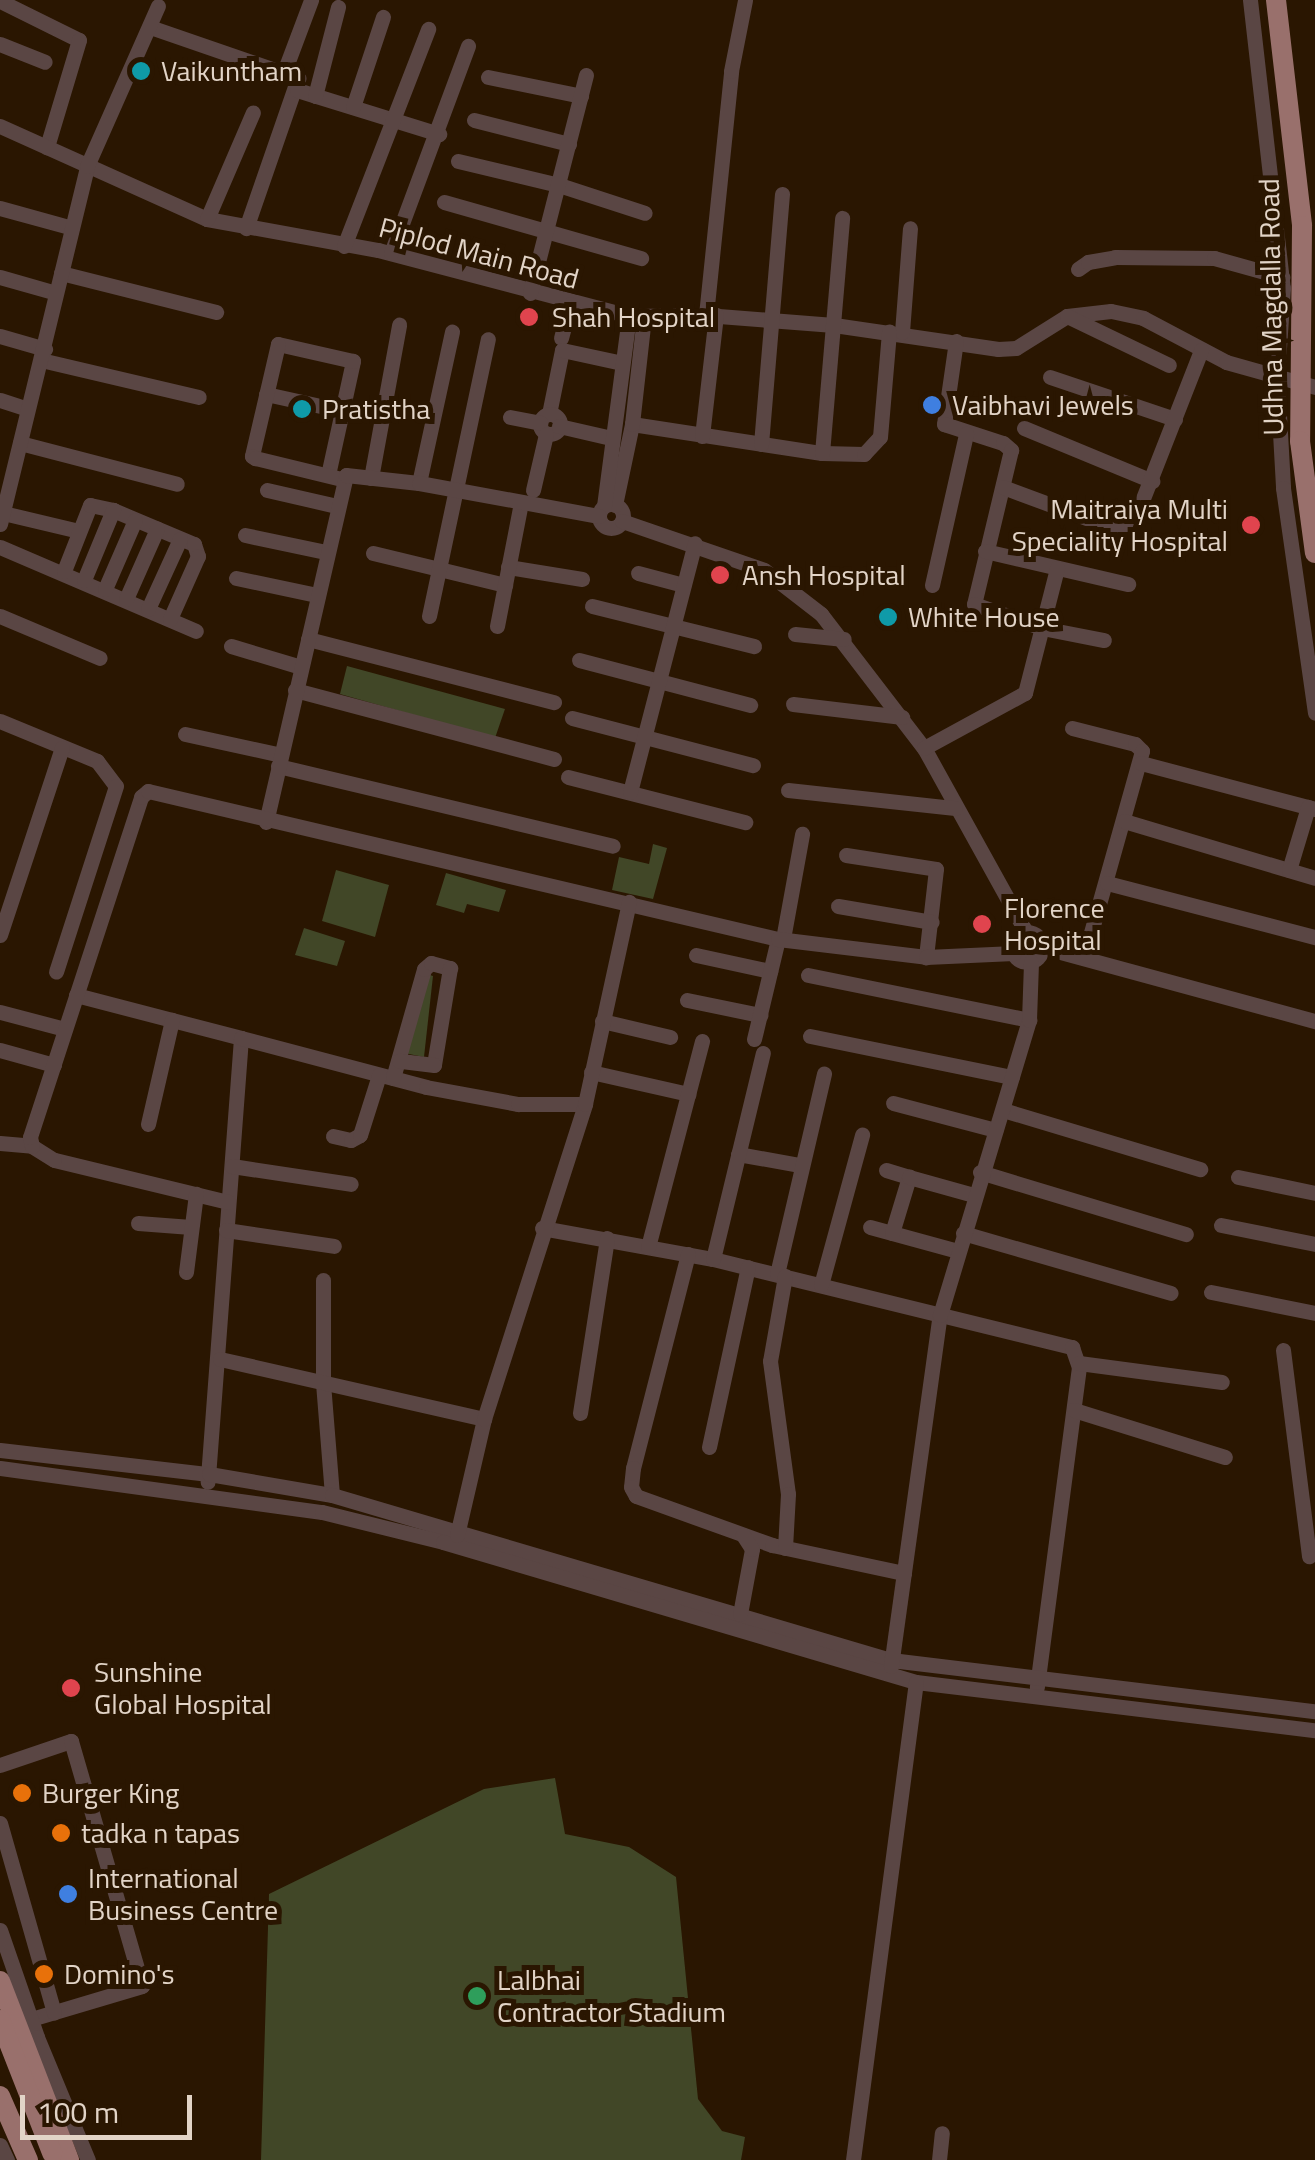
<!DOCTYPE html>
<html>
<head>
<meta charset="utf-8">
<style>
  body { margin:0 }
  #map { position:relative; width:1315px; height:2160px; overflow:hidden; background:#2a1601; font-family:"Titillium Web",sans-serif }
  div>[style] { position:absolute }
  [style*='--x'] { left:calc(var(--x)*1px); top:calc(var(--y)*1px); width:calc(var(--w)*1px); rotate:calc(var(--a)*1deg) }
  .green>* { inset:0; background:#414727 }
  .minor>* { height:15px; margin:-7.5px; padding:0 7.5px; transform-origin:7.5px; border-radius:7.5px; background:#5a4644 }
  .minor>.ring { margin:-7.5px; padding:0; box-sizing:content-box; background:none; border:15px solid #5a4644; border-radius:50% }
  .major>* { height:20px; margin:-10px; padding:0 10px; transform-origin:10px; border-radius:10px; background:#99706c }
  .dots>* { width:28px; height:28px; translate:-50% -50%; box-sizing:border-box; border:5px solid #2a1601; border-radius:50% }
  span { translate:-50% -50%; white-space:nowrap; text-align:center; line-height:1.15; -webkit-text-stroke:10px #2a1601; paint-order:stroke }
  .poi-label { font-size:28px; color:#e2d4c7 }
  .left { translate:0 -50%; text-align:left }
  .right { translate:-100% -50%; text-align:right }
  .street-label { font-size:28px; color:#e2d4c7 }
  .scale { position:absolute; left:20px; top:2095px; width:172px; height:45px; box-sizing:border-box; border:5px solid #e2d4c7; border-top:0; padding-left:12px; font-size:30px; line-height:35px; white-space:nowrap; color:#e2d4c7; -webkit-text-stroke:8px #2a1601; paint-order:stroke }
</style>
</head>
<body>
<div id="map">
  <div class="green">
    <i style="clip-path:polygon(347px 666px,505px 709px,495px 738px,340px 694px)"></i>
    <i style="clip-path:polygon(653px 844px,667px 848px,653px 899px,612px 890px,619px 857px,649px 864px)"></i>
    <i style="clip-path:polygon(336px 870px,389px 885px,375px 937px,322px 921px)"></i>
    <i style="clip-path:polygon(446px 873px,506px 890px,499px 912px,467px 904px,464px 913px,436px 905px)"></i>
    <i style="clip-path:polygon(304px 928px,345px 941px,337px 966px,295px 955px)"></i>
    <i style="clip-path:polygon(420px 972px,433px 976px,424px 1057px,404px 1053px)"></i>
    <i style="clip-path:polygon(555px 1778px,565px 1834px,629px 1847px,676px 1877px,698px 2099px,722px 2131px,745px 2137px,741px 2160px,261px 2160px,269px 1894px,484px 1789px)"></i>
  </div>
  <div class="minor">
    <i style="--x:1250;--y:0;--w:290;--a:83.5"></i>
    <i style="--x:1283;--y:288;--w:91;--a:93.8"></i>
    <i style="--x:1277;--y:379;--w:109;--a:86.8"></i>
    <i style="--x:1283;--y:488;--w:227;--a:81.9"></i>
    <i style="--x:0;--y:1;--w:88;--a:26.3"></i>
    <i style="--x:79;--y:40;--w:112;--a:106.7"></i>
    <i style="--x:150;--y:27;--w:157;--a:19"></i>
    <i style="--x:298;--y:78;--w:159;--a:109.1"></i>
    <i style="--x:0;--y:44;--w:48;--a:21.8"></i>
    <i style="--x:284;--y:72;--w:77;--a:-69.4"></i>
    <i style="--x:488;--y:77;--w:95;--a:11.5"></i>
    <i style="--x:297;--y:90;--w:149;--a:17.2"></i>
    <i style="--x:315;--y:96;--w:92;--a:-75.5"></i>
    <i style="--x:353;--y:107;--w:95;--a:-71.6"></i>
    <i style="--x:474;--y:120;--w:98;--a:14.2"></i>
    <i style="--x:0;--y:126;--w:227;--a:24.2"></i>
    <i style="--x:207;--y:219;--w:174;--a:10.3"></i>
    <i style="--x:378;--y:250;--w:260;--a:14.7"></i>
    <i style="--x:629;--y:316;--w:77;--a:-0.7"></i>
    <i style="--x:706;--y:315;--w:128;--a:4.5"></i>
    <i style="--x:834;--y:325;--w:166;--a:8.3"></i>
    <i style="--x:998;--y:349;--w:18;--a:-3"></i>
    <i style="--x:1016;--y:348;--w:60;--a:-32.1"></i>
    <i style="--x:1067;--y:316;--w:44;--a:-6.5"></i>
    <i style="--x:1111;--y:311;--w:33;--a:12"></i>
    <i style="--x:1143;--y:318;--w:94;--a:27.9"></i>
    <i style="--x:1226;--y:362;--w:92;--a:15.7"></i>
    <i style="--x:458;--y:161;--w:104;--a:13.4"></i>
    <i style="--x:559;--y:185;--w:90;--a:18"></i>
    <i style="--x:444;--y:202;--w:205;--a:15.9"></i>
    <i style="--x:0;--y:208;--w:72;--a:15.4"></i>
    <i style="--x:207;--y:219;--w:116;--a:-66.7"></i>
    <i style="--x:344;--y:246;--w:233;--a:-68.8"></i>
    <i style="--x:391;--y:253;--w:221;--a:-69.6"></i>
    <i style="--x:1078;--y:269;--w:12;--a:-35"></i>
    <i style="--x:1088;--y:262;--w:27;--a:-10"></i>
    <i style="--x:1115;--y:257;--w:99;--a:0.6"></i>
    <i style="--x:1214;--y:258;--w:71;--a:15.6"></i>
    <i style="--x:61;--y:273;--w:160;--a:14.1"></i>
    <i style="--x:0;--y:277;--w:58;--a:15.9"></i>
    <i style="--x:530;--y:293;--w:225;--a:-75.6"></i>
    <i style="--x:706;--y:315;--w:245;--a:-84.1"></i>
    <i style="--x:731;--y:71;--w:72;--a:-78.8"></i>
    <i style="--x:1067;--y:316;--w:113;--a:25.7"></i>
    <i style="--x:902;--y:332;--w:104;--a:-85.6"></i>
    <i style="--x:0;--y:336;--w:47;--a:16.1"></i>
    <i style="--x:561;--y:338;--w:35;--a:-75"></i>
    <i style="--x:956;--y:341;--w:84;--a:98.2"></i>
    <i style="--x:944;--y:424;--w:62;--a:17.9"></i>
    <i style="--x:1003;--y:443;--w:11;--a:41"></i>
    <i style="--x:1011;--y:450;--w:158;--a:103.5"></i>
    <i style="--x:974;--y:604;--w:72;--a:19.4"></i>
    <i style="--x:1042;--y:628;--w:63;--a:11"></i>
    <i style="--x:41;--y:360;--w:162;--a:13.2"></i>
    <i style="--x:1050;--y:377;--w:132;--a:18.6"></i>
    <i style="--x:266;--y:394;--w:79;--a:12.4"></i>
    <i style="--x:0;--y:400;--w:28;--a:18"></i>
    <i style="--x:549;--y:414;--w:65;--a:-78.5"></i>
    <i style="--x:562;--y:350;--w:61;--a:12.2"></i>
    <i class="ring" style="left:540px;top:414px;width:5px;height:5px"></i>
    <i style="--x:510;--y:417;--w:31;--a:11"></i>
    <i style="--x:632;--y:424;--w:192;--a:8.7"></i>
    <i style="--x:822;--y:453;--w:42;--a:1.4"></i>
    <i style="--x:864;--y:454;--w:23;--a:-47"></i>
    <i style="--x:880;--y:437;--w:106;--a:-85.1"></i>
    <i style="--x:559;--y:426;--w:53;--a:13"></i>
    <i style="--x:1024;--y:428;--w:139;--a:22.5"></i>
    <i style="--x:702;--y:436;--w:122;--a:-83.4"></i>
    <i style="--x:20;--y:443;--w:162;--a:14.6"></i>
    <i style="--x:761;--y:444;--w:251;--a:-85.2"></i>
    <i style="--x:822;--y:453;--w:236;--a:-85.1"></i>
    <i style="--x:328;--y:475;--w:117;--a:-77.6"></i>
    <i style="--x:353;--y:361;--w:77;--a:-167.2"></i>
    <i style="--x:278;--y:344;--w:115;--a:103.1"></i>
    <i style="--x:252;--y:456;--w:4;--a:34"></i>
    <i style="--x:255;--y:458;--w:89;--a:13.6"></i>
    <i style="--x:371;--y:478;--w:156;--a:-79.6"></i>
    <i style="--x:419;--y:483;--w:155;--a:-77.7"></i>
    <i style="--x:1003;--y:487;--w:121;--a:20.4"></i>
    <i style="--x:1116;--y:529;--w:15;--a:0"></i>
    <i style="--x:1131;--y:529;--w:192;--a:-68.6"></i>
    <i style="--x:267;--y:490;--w:72;--a:12.9"></i>
    <i style="--x:533;--y:490;--w:57;--a:-76.9"></i>
    <i class="ring" style="left:599px;top:504px;width:9px;height:9px"></i>
    <i style="--x:615;--y:505;--w:83;--a:-78.1"></i>
    <i style="--x:632;--y:424;--w:108;--a:-83.6"></i>
    <i style="--x:604;--y:506;--w:192;--a:-82.5"></i>
    <i style="--x:3;--y:513;--w:78;--a:13.3"></i>
    <i style="--x:622;--y:521;--w:150;--a:19"></i>
    <i style="--x:764;--y:570;--w:72;--a:37.7"></i>
    <i style="--x:821;--y:614;--w:169;--a:52.5"></i>
    <i style="--x:924;--y:748;--w:210;--a:61"></i>
    <i style="--x:0;--y:524;--w:368;--a:-76.3"></i>
    <i style="--x:87;--y:166;--w:175;--a:-66.1"></i>
    <i style="--x:245;--y:535;--w:83;--a:11.9"></i>
    <i style="--x:0;--y:547;--w:213;--a:23.2"></i>
    <i style="--x:985;--y:551;--w:147;--a:13"></i>
    <i style="--x:373;--y:553;--w:136;--a:13.6"></i>
    <i style="--x:508;--y:567;--w:75;--a:9.2"></i>
    <i style="--x:64;--y:571;--w:71;--a:-68.5"></i>
    <i style="--x:90;--y:505;--w:24;--a:12"></i>
    <i style="--x:113;--y:510;--w:88;--a:22.8"></i>
    <i style="--x:194;--y:544;--w:13;--a:72"></i>
    <i style="--x:198;--y:556;--w:69;--a:114"></i>
    <i style="--x:638;--y:573;--w:47;--a:14.9"></i>
    <i style="--x:236;--y:578;--w:83;--a:11.9"></i>
    <i style="--x:84;--y:580;--w:76;--a:-67.5"></i>
    <i style="--x:932;--y:585;--w:155;--a:-77.3"></i>
    <i style="--x:105;--y:589;--w:75;--a:-66.5"></i>
    <i style="--x:126;--y:599;--w:77;--a:-66.1"></i>
    <i style="--x:592;--y:606;--w:167;--a:13.9"></i>
    <i style="--x:148;--y:609;--w:77;--a:-65.4"></i>
    <i style="--x:0;--y:616;--w:108;--a:22.8"></i>
    <i style="--x:429;--y:616;--w:283;--a:-78"></i>
    <i style="--x:497;--y:626;--w:125;--a:-79"></i>
    <i style="--x:795;--y:634;--w:49;--a:5.8"></i>
    <i style="--x:308;--y:639;--w:254;--a:14.4"></i>
    <i style="--x:231;--y:646;--w:73;--a:16.7"></i>
    <i style="--x:579;--y:660;--w:177;--a:14.7"></i>
    <i style="--x:295;--y:690;--w:268;--a:14.9"></i>
    <i style="--x:793;--y:704;--w:110;--a:6.8"></i>
    <i style="--x:572;--y:718;--w:187;--a:14.6"></i>
    <i style="--x:0;--y:721;--w:105;--a:22.4"></i>
    <i style="--x:97;--y:761;--w:31;--a:53"></i>
    <i style="--x:116;--y:786;--w:195;--a:107.9"></i>
    <i style="--x:1072;--y:728;--w:65;--a:14.3"></i>
    <i style="--x:1135;--y:744;--w:10;--a:45"></i>
    <i style="--x:1142;--y:751;--w:215;--a:105.7"></i>
    <i style="--x:185;--y:734;--w:98;--a:12.3"></i>
    <i style="--x:924;--y:748;--w:115;--a:-28.6"></i>
    <i style="--x:1025;--y:693;--w:129;--a:-75.6"></i>
    <i style="--x:1141;--y:763;--w:180;--a:14.8"></i>
    <i style="--x:278;--y:766;--w:344;--a:13.4"></i>
    <i style="--x:568;--y:777;--w:183;--a:14.3"></i>
    <i style="--x:788;--y:790;--w:168;--a:6.2"></i>
    <i style="--x:630;--y:792;--w:257;--a:-75.4"></i>
    <i style="--x:1124;--y:821;--w:199;--a:16.6"></i>
    <i style="--x:266;--y:822;--w:356;--a:-77"></i>
    <i style="--x:346;--y:475;--w:73;--a:6.3"></i>
    <i style="--x:419;--y:483;--w:183;--a:10.4"></i>
    <i style="--x:846;--y:855;--w:91;--a:8.8"></i>
    <i style="--x:936;--y:869;--w:89;--a:96.5"></i>
    <i style="--x:1289;--y:870;--w:66;--a:-73.2"></i>
    <i style="--x:1107;--y:883;--w:215;--a:14.6"></i>
    <i style="--x:838;--y:906;--w:95;--a:9.7"></i>
    <i class="ring" style="left:1012px;top:932px;width:15px;height:15px"></i>
    <i style="--x:0;--y:935;--w:197;--a:-71.7"></i>
    <i style="--x:783;--y:939;--w:107;--a:-79.7"></i>
    <i style="--x:1042;--y:947;--w:283;--a:15.2"></i>
    <i style="--x:696;--y:955;--w:76;--a:12.2"></i>
    <i style="--x:808;--y:975;--w:226;--a:11.5"></i>
    <i style="--x:76;--y:995;--w:171;--a:14.6"></i>
    <i style="--x:241;--y:1038;--w:445;--a:94.3"></i>
    <i style="--x:687;--y:1000;--w:75;--a:11.6"></i>
    <i style="--x:0;--y:1012;--w:67;--a:14.7"></i>
    <i style="--x:602;--y:1021;--w:70;--a:13.2"></i>
    <i style="--x:810;--y:1036;--w:206;--a:11.5"></i>
    <i style="--x:241;--y:1038;--w:191;--a:14.8"></i>
    <i style="--x:426;--y:1087;--w:94;--a:10.5"></i>
    <i style="--x:518;--y:1104;--w:67;--a:0"></i>
    <i style="--x:754;--y:1039;--w:103;--a:-76.5"></i>
    <i style="--x:0;--y:1050;--w:56;--a:15.5"></i>
    <i style="--x:591;--y:1072;--w:100;--a:12.7"></i>
    <i style="--x:393;--y:1078;--w:113;--a:-74.1"></i>
    <i style="--x:424;--y:969;--w:9;--a:-41"></i>
    <i style="--x:431;--y:963;--w:20;--a:15"></i>
    <i style="--x:450;--y:968;--w:98;--a:99.4"></i>
    <i style="--x:434;--y:1065;--w:35;--a:-173"></i>
    <i style="--x:893;--y:1103;--w:106;--a:14.7"></i>
    <i style="--x:1003;--y:1110;--w:206;--a:16.7"></i>
    <i style="--x:148;--y:1124;--w:107;--a:-77"></i>
    <i style="--x:333;--y:1136;--w:18;--a:13"></i>
    <i style="--x:351;--y:1140;--w:10;--a:-29"></i>
    <i style="--x:360;--y:1135;--w:63;--a:-72.4"></i>
    <i style="--x:0;--y:1143;--w:32;--a:5"></i>
    <i style="--x:738;--y:1154;--w:63;--a:10.1"></i>
    <i style="--x:232;--y:1166;--w:120;--a:8.6"></i>
    <i style="--x:886;--y:1170;--w:24;--a:17"></i>
    <i style="--x:980;--y:1172;--w:215;--a:16.8"></i>
    <i style="--x:1238;--y:1177;--w:79;--a:11.7"></i>
    <i style="--x:228;--y:1202;--w:179;--a:-166.4"></i>
    <i style="--x:54;--y:1160;--w:26;--a:-148"></i>
    <i style="--x:32;--y:1146;--w:9;--a:-103"></i>
    <i style="--x:30;--y:1137;--w:358;--a:-71.9"></i>
    <i style="--x:141;--y:797;--w:9;--a:-41"></i>
    <i style="--x:148;--y:791;--w:647;--a:13.22"></i>
    <i style="--x:778;--y:939;--w:149;--a:6.9"></i>
    <i style="--x:926;--y:957;--w:88;--a:-2.6"></i>
    <i style="--x:138;--y:1223;--w:53;--a:4.3"></i>
    <i style="--x:1221;--y:1225;--w:96;--a:11.4"></i>
    <i style="--x:870;--y:1227;--w:91;--a:15.3"></i>
    <i style="--x:542;--y:1228;--w:174;--a:10.3"></i>
    <i style="--x:713;--y:1259;--w:370;--a:13.8"></i>
    <i style="--x:1072;--y:1347;--w:21;--a:71"></i>
    <i style="--x:1079;--y:1367;--w:323;--a:97.5"></i>
    <i style="--x:226;--y:1230;--w:109;--a:8.4"></i>
    <i style="--x:892;--y:1233;--w:59;--a:-73.1"></i>
    <i style="--x:909;--y:1177;--w:67;--a:15.5"></i>
    <i style="--x:963;--y:1233;--w:216;--a:16.1"></i>
    <i style="--x:648;--y:1247;--w:213;--a:-75.3"></i>
    <i style="--x:688;--y:1254;--w:221;--a:104.4"></i>
    <i style="--x:633;--y:1468;--w:19;--a:96"></i>
    <i style="--x:631;--y:1487;--w:10;--a:61"></i>
    <i style="--x:636;--y:1496;--w:145;--a:19.8"></i>
    <i style="--x:772;--y:1545;--w:135;--a:12"></i>
    <i style="--x:713;--y:1259;--w:212;--a:-76.4"></i>
    <i style="--x:186;--y:1272;--w:79;--a:-82.7"></i>
    <i style="--x:777;--y:1274;--w:206;--a:-76.8"></i>
    <i style="--x:785;--y:1276;--w:86;--a:100"></i>
    <i style="--x:770;--y:1361;--w:134;--a:82.3"></i>
    <i style="--x:788;--y:1494;--w:54;--a:93.2"></i>
    <i style="--x:323;--y:1280;--w:103;--a:90"></i>
    <i style="--x:323;--y:1383;--w:112;--a:85.4"></i>
    <i style="--x:821;--y:1285;--w:156;--a:-74.7"></i>
    <i style="--x:1211;--y:1292;--w:106;--a:11.4"></i>
    <i style="--x:1283;--y:1350;--w:208;--a:82.8"></i>
    <i style="--x:220;--y:1359;--w:271;--a:12.8"></i>
    <i style="--x:1079;--y:1363;--w:144;--a:7.6"></i>
    <i style="--x:1074;--y:1410;--w:158;--a:17.3"></i>
    <i style="--x:580;--y:1413;--w:177;--a:-81.2"></i>
    <i style="--x:709;--y:1447;--w:184;--a:-77.8"></i>
    <i style="--x:0;--y:1450;--w:210;--a:6.6"></i>
    <i style="--x:209;--y:1474;--w:125;--a:9.7"></i>
    <i style="--x:332;--y:1495;--w:583;--a:16.45"></i>
    <i style="--x:891;--y:1660;--w:427;--a:6.9"></i>
    <i style="--x:0;--y:1468;--w:325;--a:7.8"></i>
    <i style="--x:322;--y:1512;--w:125;--a:13.9"></i>
    <i style="--x:443;--y:1542;--w:493;--a:16.5"></i>
    <i style="--x:916;--y:1682;--w:402;--a:6.9"></i>
    <i style="--x:457;--y:1535;--w:119;--a:-76.9"></i>
    <i style="--x:484;--y:1419;--w:331;--a:-72.2"></i>
    <i style="--x:585;--y:1104;--w:207;--a:-77.7"></i>
    <i style="--x:740;--y:1614;--w:66;--a:-79.5"></i>
    <i style="--x:752;--y:1549;--w:17;--a:-123"></i>
    <i style="--x:891;--y:1666;--w:354;--a:-82.1"></i>
    <i style="--x:940;--y:1315;--w:308;--a:-73.2"></i>
    <i style="--x:1029;--y:1020;--w:58;--a:-88"></i>
    <i style="--x:0;--y:1765;--w:75;--a:-18.7"></i>
    <i style="--x:71;--y:1741;--w:255;--a:73.8"></i>
    <i style="--x:142;--y:1986;--w:116;--a:163.4"></i>
    <i style="--x:0;--y:1823;--w:197;--a:74.1"></i>
    <i style="--x:0;--y:1930;--w:113;--a:70.9"></i>
    <i style="--x:37;--y:2037;--w:133;--a:67.5"></i>
    <i style="--x:0;--y:2145;--w:17;--a:65"></i>
    <i style="--x:853;--y:2160;--w:482;--a:-82.5"></i>
    <i style="--x:939;--y:2160;--w:27;--a:-84"></i>
  </div>
  <div class="major">
    <i style="--x:1276;--y:0;--w:227;--a:83.4"></i>
    <i style="--x:1302;--y:226;--w:215;--a:90.5"></i>
    <i style="--x:1300;--y:441;--w:113;--a:82.4"></i>
    <i style="--x:0;--y:1981;--w:192;--a:68.9"></i>
    <i style="--x:0;--y:2020;--w:143;--a:68.6"></i>
    <i style="--x:0;--y:2096;--w:70;--a:66.4"></i>
  </div>
  <div class="dots">
    <i style="left:141px;top:71px;background:#0f9aa8"></i>
    <i style="left:529px;top:317px;background:#e0444e"></i>
    <i style="left:932px;top:405px;background:#3f7fe0"></i>
    <i style="left:302px;top:409px;background:#0f9aa8"></i>
    <i style="left:1251px;top:525px;background:#e0444e"></i>
    <i style="left:720px;top:575px;background:#e0444e"></i>
    <i style="left:888px;top:617px;background:#0f9aa8"></i>
    <i style="left:982px;top:924px;background:#e0444e"></i>
    <i style="left:71px;top:1688px;background:#e0444e"></i>
    <i style="left:22px;top:1793px;background:#e8710a"></i>
    <i style="left:61px;top:1833px;background:#e8710a"></i>
    <i style="left:68px;top:1894px;background:#3f7fe0"></i>
    <i style="left:44px;top:1974px;background:#e8710a"></i>
    <i style="left:477px;top:1996px;background:#2e9e5b"></i>
  </div>
  <div class="poi-label">
    <span class="left" style="left:161px;top:71px">Vaikuntham</span>
    <span class="left" style="left:552px;top:317px">Shah Hospital</span>
    <span class="left" style="left:952px;top:405px">Vaibhavi Jewels</span>
    <span class="left" style="left:322px;top:409px">Pratistha</span>
    <span class="right" style="left:1228px;top:525px">Maitraiya Multi<br>Speciality Hospital</span>
    <span class="left" style="left:742px;top:575px">Ansh Hospital</span>
    <span class="left" style="left:908px;top:617px">White House</span>
    <span class="left" style="left:1004px;top:924px">Florence<br>Hospital</span>
    <span class="left" style="left:94px;top:1688px">Sunshine<br>Global Hospital</span>
    <span class="left" style="left:42px;top:1793px">Burger King</span>
    <span class="left" style="left:81px;top:1833px">tadka n tapas</span>
    <span class="left" style="left:88px;top:1894px">International<br>Business Centre</span>
    <span class="left" style="left:64px;top:1974px">Domino's</span>
    <span class="left" style="left:497px;top:1996px">Lalbhai<br>Contractor Stadium</span>
  </div>
  <div class="street-label">
    <span style="left:479px;top:253px;rotate:15deg">Piplod Main Road</span>
    <span style="left:1271px;top:307px;rotate:-91deg">Udhna Magdalla Road</span>
  </div>
  <div class="scale">100 m</div>
</div>
</body>
</html>
